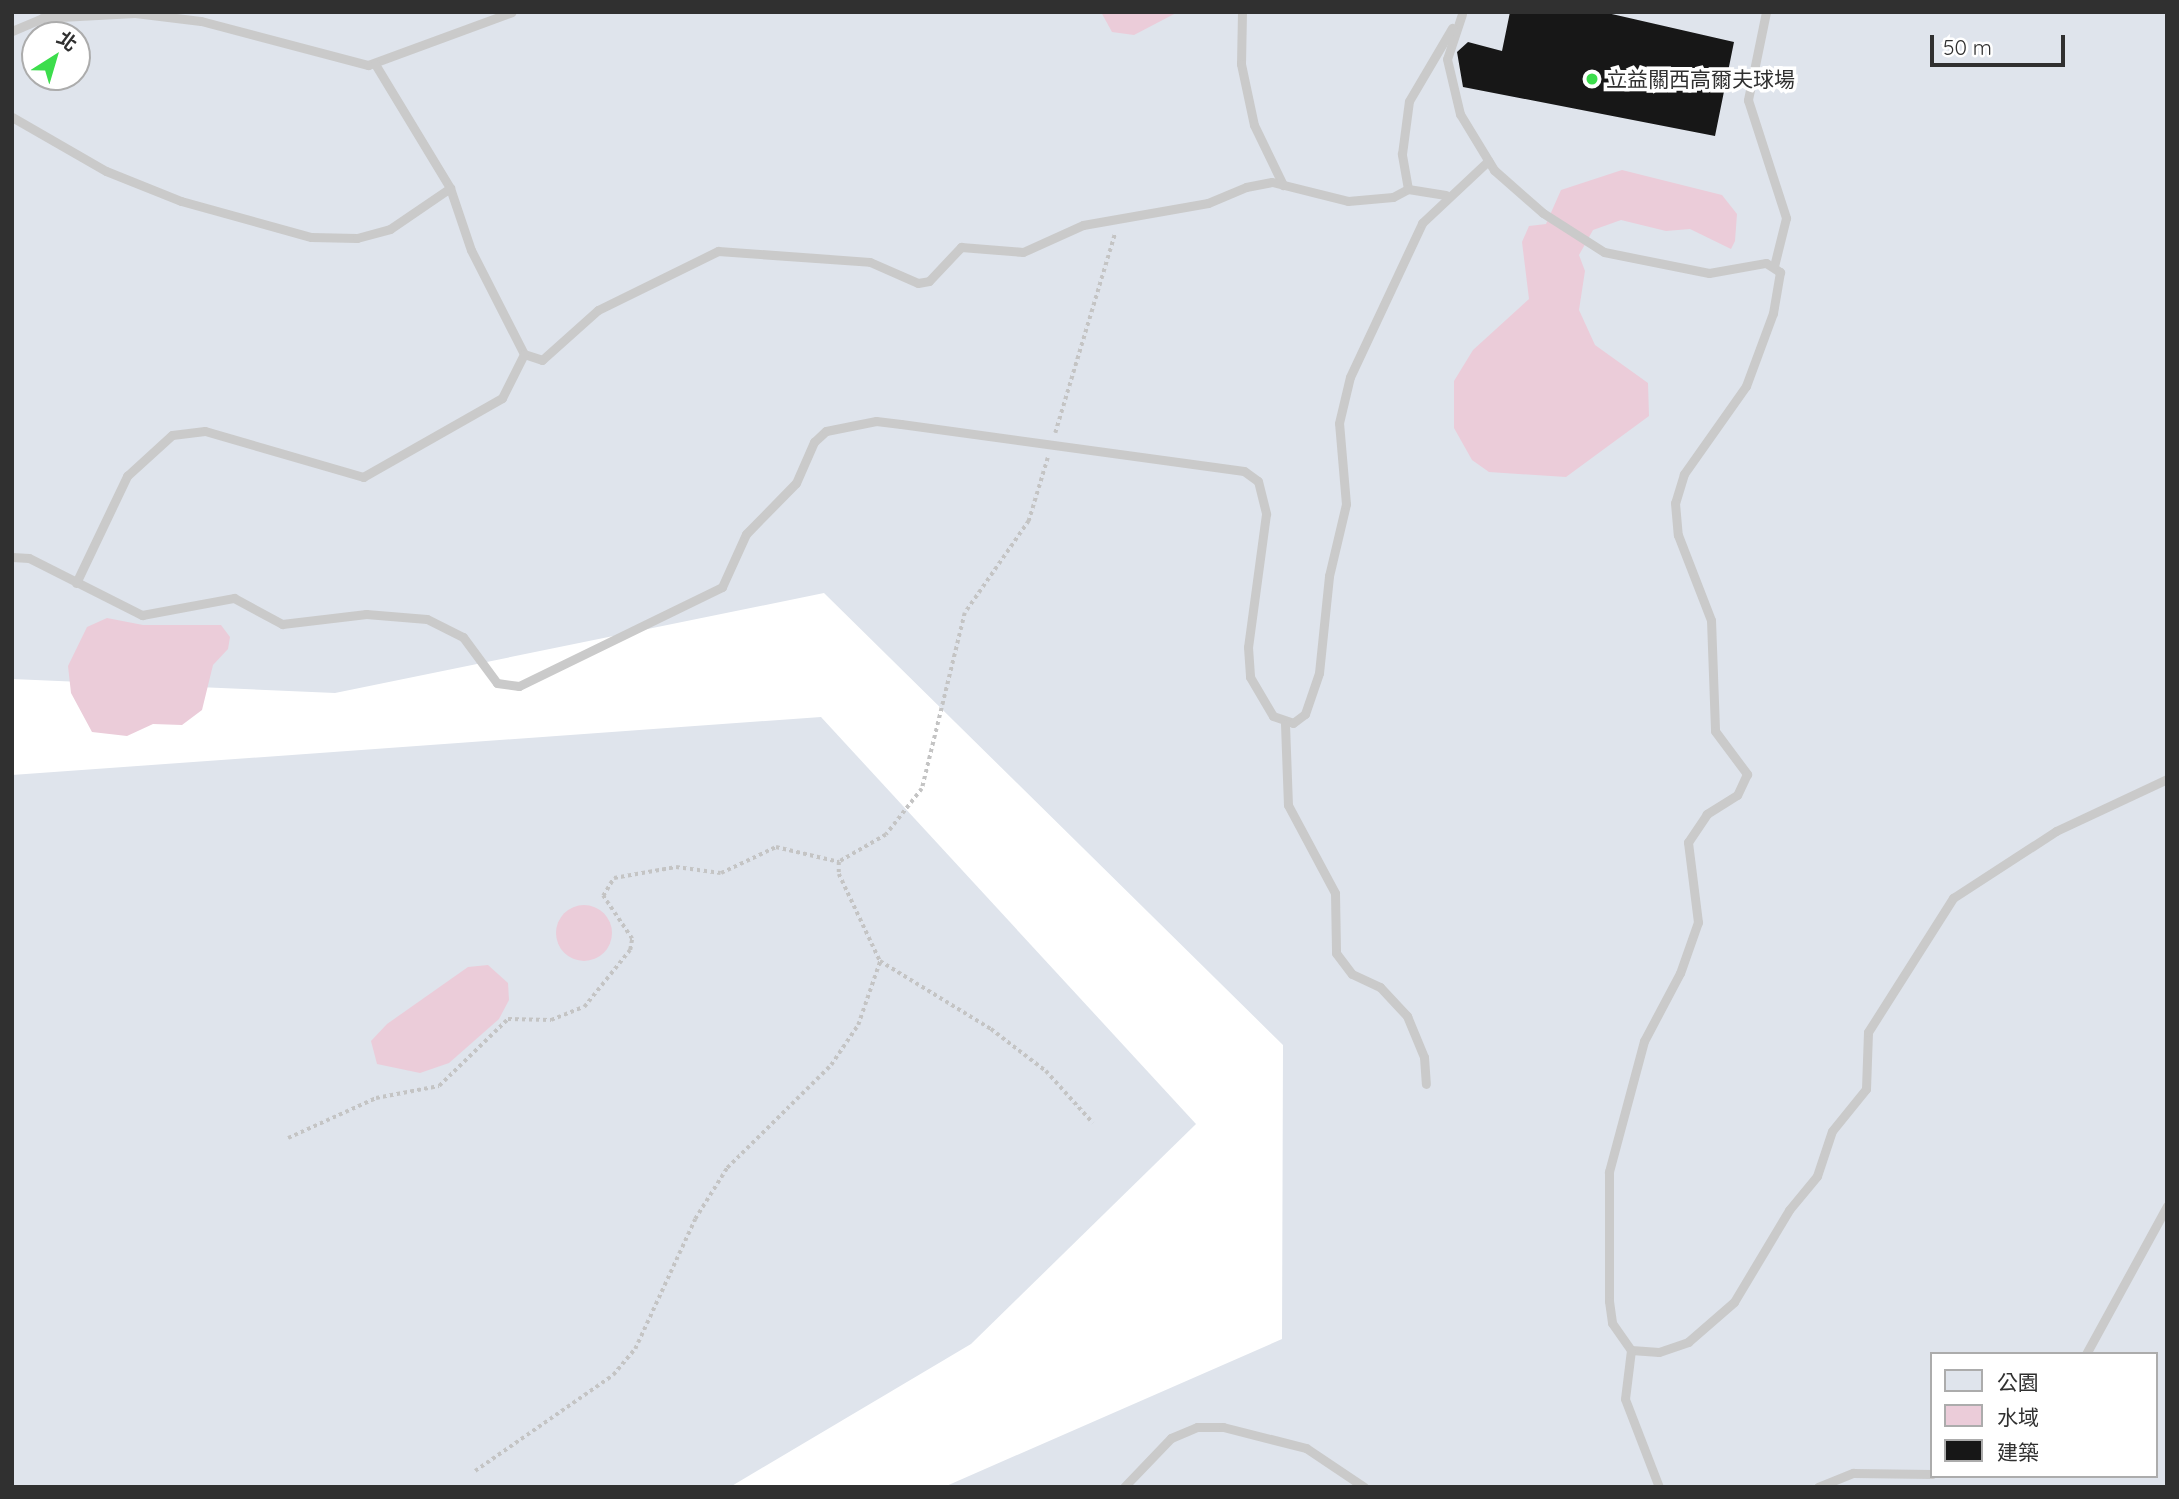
<!DOCTYPE html>
<html>
<head>
<meta charset="utf-8">
<style>
  body { margin:0 }
  #map { position:relative; width:2179px; height:1499px; overflow:hidden; background:#fff; font-family:Quicksand,"Noto Sans TC",sans-serif }
  div>[style] { position:absolute }
  [style*='--x'] { left:calc(var(--x)*1px); top:calc(var(--y)*1px); width:calc(var(--w)*1px); rotate:calc(var(--a)*1deg) }
  .green>* { inset:0; background:#dfe4ec }
  .water>* { inset:0; background:#ebccd9 }
  .round { border-radius:50% }
  .building>* { inset:0; background:#171717 }
  .path>* { height:3.5px; margin-top:-1.75px; transform-origin:0; background:repeating-linear-gradient(90deg,#c4c4c4 0 3.5px,transparent 0 7px) }
  .service>* { height:9px; margin:-4.5px; padding:0 4.5px; transform-origin:4.5px; border-radius:4.5px; background:#cacaca }
  .service-bridge>* { height:9px; margin:-4.5px; padding:0 4.5px; transform-origin:4.5px; border-radius:4.5px; background:#cacaca }
  .dots>* { width:19px; height:19px; translate:-50% -50%; box-sizing:border-box; border:4px solid #fff; border-radius:50% }
  span { translate:-50% -50%; white-space:nowrap; text-align:center; line-height:1.15; -webkit-text-stroke:7px #fff; paint-order:stroke }
  .poi-label { font-size:21px; color:#303030 }
  .left { translate:0 -50%; text-align:left }
  .frame { position:absolute; inset:0; border:14px solid #303030; pointer-events:none }
  .legend { position:absolute; left:1930px; top:1352px; width:228px; height:126px; box-sizing:border-box; background:#fff; border:2px solid #acacac; margin:0; padding:9px 12px; list-style:none; font-size:21px; color:#303030 }
  .legend li { display:flex; align-items:center; gap:14px; height:35px }
  .legend b { width:35px; border:2px solid #acacac }
  .north { position:absolute; left:21px; top:21px; width:70px; height:70px; box-sizing:border-box; background:#fff; border:2px solid #acacac; border-radius:50%; rotate:37deg; font-size:19px; font-weight:700; line-height:28px; text-align:center; color:#303030 }
  .north::after { content:''; display:block; margin:auto; width:24px; height:32px; background:#3cdd4c; clip-path:polygon(50% 0,100% 100%,50% 72%,0 100%) }
  .scale { position:absolute; left:1930px; top:35px; width:135px; height:32px; box-sizing:border-box; border:4px solid #303030; border-top:0; padding-left:9px; font-size:21px; line-height:24px; white-space:nowrap; color:#303030; -webkit-text-stroke:5px #fff; paint-order:stroke }
</style>
</head>
<body>
<div id="map">
  <div class="green">
    <i style="clip-path:polygon(evenodd,12px 12px,2167px 12px,2167px 1487px,944px 1487px,1282px 1339px,1283px 1045px,824px 593px,335px 693px,12px 679px,12px 12px,35px 35px,77px 35px,77px 77px,35px 77px,35px 35px,12px 12px,1932px 1354px,2156px 1354px,2156px 1476px,1932px 1476px,1932px 1354px)"></i>
    <i style="clip-path:polygon(821px 717px,1196px 1124px,971px 1344px,730px 1487px,12px 1487px,12px 775px)"></i>
  </div>
  <div class="water">
    <i style="clip-path:polygon(1101px 12px,1178px 12px,1134px 35px,1112px 32px)"></i>
    <i style="clip-path:polygon(1622px 170px,1722px 195px,1737px 214px,1735px 241px,1731px 249px,1690px 229px,1666px 231px,1621px 220px,1593px 230px,1579px 255px,1585px 271px,1579px 310px,1595px 345px,1648px 383px,1649px 416px,1566px 477px,1489px 472px,1472px 460px,1454px 428px,1454px 381px,1473px 350px,1529px 299px,1522px 242px,1529px 226px,1546px 224px,1561px 190px)"></i>
    <i style="clip-path:polygon(107px 618px,143px 625px,221px 625px,230px 637px,228px 649px,213px 665px,202px 710px,182px 725px,153px 724px,127px 736px,92px 732px,71px 693px,68px 666px,87px 627px)"></i>
    <i class="round" style="left:556px;top:905px;width:56px;height:56px"></i>
    <i style="clip-path:polygon(488px 965px,508px 983px,509px 1000px,499px 1019px,449px 1063px,420px 1073px,377px 1064px,371px 1041px,387px 1024px,468px 967px)"></i>
  </div>
  <div class="building">
    <i style="clip-path:polygon(1510px 12px,1603px 12px,1734px 42px,1715px 136px,1463px 87px,1457px 52px,1468px 42px,1502px 51px)"></i>
  </div>
  <div class="path">
    <i style="--x:1055;--y:433;--w:209;--a:-73.3"></i>
    <i style="--x:1048;--y:458;--w:66;--a:106.8"></i>
    <i style="--x:1029;--y:521;--w:112;--a:124.8"></i>
    <i style="--x:965;--y:613;--w:181;--a:103.7"></i>
    <i style="--x:922;--y:789;--w:58;--a:128"></i>
    <i style="--x:886;--y:835;--w:54;--a:150.1"></i>
    <i style="--x:839;--y:862;--w:12;--a:90"></i>
    <i style="--x:839;--y:874;--w:96;--a:64.8"></i>
    <i style="--x:880;--y:961;--w:130;--a:31.5"></i>
    <i style="--x:991;--y:1029;--w:69;--a:37.4"></i>
    <i style="--x:1046;--y:1071;--w:70;--a:47.9"></i>
    <i style="--x:288;--y:1138;--w:97;--a:-24.4"></i>
    <i style="--x:376;--y:1098;--w:64;--a:-10.8"></i>
    <i style="--x:439;--y:1086;--w:96;--a:-44.2"></i>
    <i style="--x:508;--y:1019;--w:43;--a:1.3"></i>
    <i style="--x:551;--y:1020;--w:35;--a:-22"></i>
    <i style="--x:584;--y:1007;--w:73;--a:-51.1"></i>
    <i style="--x:630;--y:950;--w:11;--a:-80"></i>
    <i style="--x:632;--y:939;--w:52;--a:-124"></i>
    <i style="--x:603;--y:896;--w:21;--a:-59"></i>
    <i style="--x:614;--y:878;--w:63;--a:-10.1"></i>
    <i style="--x:676;--y:867;--w:45;--a:7.6"></i>
    <i style="--x:721;--y:873;--w:61;--a:-25.3"></i>
    <i style="--x:776;--y:847;--w:65;--a:13.4"></i>
    <i style="--x:475;--y:1471;--w:168;--a:-34.8"></i>
    <i style="--x:613;--y:1375;--w:34;--a:-50"></i>
    <i style="--x:635;--y:1349;--w:143;--a:-65.2"></i>
    <i style="--x:695;--y:1219;--w:60;--a:-57.9"></i>
    <i style="--x:727;--y:1168;--w:146;--a:-44.7"></i>
    <i style="--x:831;--y:1065;--w:48;--a:-56"></i>
    <i style="--x:858;--y:1025;--w:68;--a:-71"></i>
  </div>
  <div class="service">
    <i style="--x:1242;--y:12;--w:52;--a:91.1"></i>
    <i style="--x:1241;--y:64;--w:62;--a:78"></i>
    <i style="--x:1254;--y:125;--w:67;--a:64.2"></i>
    <i style="--x:1766;--y:12;--w:90;--a:101.6"></i>
    <i style="--x:1748;--y:100;--w:124;--a:72.1"></i>
    <i style="--x:1786;--y:218;--w:49;--a:104"></i>
    <i style="--x:1462;--y:14;--w:47;--a:108.4"></i>
    <i style="--x:1447;--y:59;--w:57;--a:76.7"></i>
    <i style="--x:1460;--y:114;--w:66;--a:58.7"></i>
    <i style="--x:1494;--y:170;--w:65;--a:41.3"></i>
    <i style="--x:1543;--y:213;--w:72;--a:32.6"></i>
    <i style="--x:1604;--y:252;--w:107;--a:11.3"></i>
    <i style="--x:1709;--y:273;--w:58;--a:-10"></i>
    <i style="--x:1766;--y:263;--w:17;--a:33"></i>
    <i style="--x:1780;--y:272;--w:42;--a:99.7"></i>
    <i style="--x:1773;--y:313;--w:78;--a:110.3"></i>
    <i style="--x:1746;--y:386;--w:108;--a:125.2"></i>
    <i style="--x:1684;--y:474;--w:30;--a:107"></i>
    <i style="--x:1675;--y:503;--w:32;--a:85"></i>
    <i style="--x:1678;--y:535;--w:91;--a:68.8"></i>
    <i style="--x:1711;--y:620;--w:111;--a:87.9"></i>
    <i style="--x:1715;--y:731;--w:54;--a:53.3"></i>
    <i style="--x:1747;--y:774;--w:23;--a:115"></i>
    <i style="--x:1737;--y:795;--w:36;--a:148"></i>
    <i style="--x:1707;--y:814;--w:34;--a:124"></i>
    <i style="--x:1688;--y:842;--w:81;--a:82.9"></i>
    <i style="--x:1698;--y:922;--w:54;--a:109.4"></i>
    <i style="--x:1680;--y:973;--w:77;--a:117.9"></i>
    <i style="--x:1644;--y:1041;--w:136;--a:105"></i>
    <i style="--x:1609;--y:1172;--w:129;--a:90"></i>
    <i style="--x:1609;--y:1301;--w:22;--a:82"></i>
    <i style="--x:1612;--y:1323;--w:33;--a:55"></i>
    <i style="--x:1631;--y:1350;--w:28;--a:4"></i>
    <i style="--x:1659;--y:1352;--w:31;--a:-19"></i>
    <i style="--x:1688;--y:1342;--w:61;--a:-41"></i>
    <i style="--x:1734;--y:1302;--w:107;--a:-59.1"></i>
    <i style="--x:1789;--y:1210;--w:44;--a:-50.5"></i>
    <i style="--x:1817;--y:1176;--w:47;--a:-71.6"></i>
    <i style="--x:1832;--y:1131;--w:54;--a:-51"></i>
    <i style="--x:1866;--y:1089;--w:57;--a:-88"></i>
    <i style="--x:1868;--y:1032;--w:159;--a:-57.6"></i>
    <i style="--x:1953;--y:898;--w:123;--a:-33"></i>
    <i style="--x:2056;--y:831;--w:123;--a:-25.1"></i>
    <i style="--x:12;--y:31;--w:33;--a:-23"></i>
    <i style="--x:42;--y:18;--w:93;--a:-3.1"></i>
    <i style="--x:135;--y:13;--w:66;--a:6.9"></i>
    <i style="--x:201;--y:21;--w:173;--a:14.8"></i>
    <i style="--x:368;--y:65;--w:153;--a:-20.2"></i>
    <i style="--x:375;--y:64;--w:145;--a:58.8"></i>
    <i style="--x:12;--y:117;--w:108;--a:29.9"></i>
    <i style="--x:106;--y:171;--w:81;--a:21.8"></i>
    <i style="--x:181;--y:201;--w:135;--a:15.5"></i>
    <i style="--x:311;--y:237;--w:46;--a:1.2"></i>
    <i style="--x:357;--y:238;--w:34;--a:-15"></i>
    <i style="--x:390;--y:229;--w:73;--a:-34.3"></i>
    <i style="--x:450;--y:188;--w:65;--a:71.3"></i>
    <i style="--x:471;--y:250;--w:117;--a:63"></i>
    <i style="--x:524;--y:354;--w:19;--a:18"></i>
    <i style="--x:542;--y:360;--w:75;--a:-41.8"></i>
    <i style="--x:598;--y:310;--w:134;--a:-26.2"></i>
    <i style="--x:718;--y:251;--w:152;--a:4.1"></i>
    <i style="--x:870;--y:262;--w:52;--a:23.6"></i>
    <i style="--x:918;--y:283;--w:11;--a:-10"></i>
    <i style="--x:929;--y:281;--w:47;--a:-46.7"></i>
    <i style="--x:961;--y:247;--w:62;--a:4.6"></i>
    <i style="--x:1023;--y:252;--w:66;--a:-24.2"></i>
    <i style="--x:1083;--y:225;--w:127;--a:-10"></i>
    <i style="--x:1208;--y:203;--w:41;--a:-22.8"></i>
    <i style="--x:1246;--y:187;--w:26;--a:-11"></i>
    <i style="--x:1272;--y:182;--w:78;--a:14"></i>
    <i style="--x:1348;--y:201;--w:45;--a:-5.1"></i>
    <i style="--x:1393;--y:197;--w:17;--a:-28"></i>
    <i style="--x:1408;--y:189;--w:36;--a:-100"></i>
    <i style="--x:1402;--y:154;--w:53;--a:-82.5"></i>
    <i style="--x:1409;--y:101;--w:85;--a:-59.5"></i>
    <i style="--x:1408;--y:189;--w:38;--a:9"></i>
    <i style="--x:1244;--y:471;--w:17;--a:36"></i>
    <i style="--x:1258;--y:481;--w:34;--a:76"></i>
    <i style="--x:1266;--y:514;--w:134;--a:97.7"></i>
    <i style="--x:1248;--y:647;--w:30;--a:86"></i>
    <i style="--x:1250;--y:677;--w:45;--a:59.5"></i>
    <i style="--x:1273;--y:716;--w:21;--a:19"></i>
    <i style="--x:1293;--y:723;--w:15;--a:-37"></i>
    <i style="--x:1305;--y:714;--w:43;--a:-71.1"></i>
    <i style="--x:1319;--y:673;--w:98;--a:-84.1"></i>
    <i style="--x:1329;--y:576;--w:74;--a:-76.7"></i>
    <i style="--x:1346;--y:504;--w:81;--a:-94.9"></i>
    <i style="--x:1339;--y:423;--w:47;--a:-76.6"></i>
    <i style="--x:1350;--y:377;--w:170;--a:-64.9"></i>
    <i style="--x:1422;--y:223;--w:91;--a:-43.2"></i>
    <i style="--x:12;--y:557;--w:17;--a:3"></i>
    <i style="--x:29;--y:558;--w:127;--a:26.8"></i>
    <i style="--x:142;--y:615;--w:94;--a:-10.5"></i>
    <i style="--x:234;--y:598;--w:55;--a:28.4"></i>
    <i style="--x:282;--y:624;--w:85;--a:-6.8"></i>
    <i style="--x:366;--y:614;--w:61;--a:4.7"></i>
    <i style="--x:427;--y:619;--w:40;--a:26.6"></i>
    <i style="--x:463;--y:637;--w:57;--a:53.5"></i>
    <i style="--x:497;--y:683;--w:22;--a:8"></i>
    <i style="--x:519;--y:686;--w:226;--a:-26"></i>
    <i style="--x:722;--y:587;--w:58;--a:-65.6"></i>
    <i style="--x:746;--y:534;--w:71;--a:-45.6"></i>
    <i style="--x:796;--y:483;--w:45;--a:-66.3"></i>
    <i style="--x:814;--y:442;--w:16;--a:-43"></i>
    <i style="--x:826;--y:431;--w:51;--a:-11.3"></i>
    <i style="--x:876;--y:421;--w:25;--a:7"></i>
    <i style="--x:76;--y:583;--w:119;--a:-64.5"></i>
    <i style="--x:127;--y:476;--w:61;--a:-42.3"></i>
    <i style="--x:172;--y:435;--w:33;--a:-7"></i>
    <i style="--x:205;--y:431;--w:165;--a:16.2"></i>
    <i style="--x:363;--y:477;--w:160;--a:-29.6"></i>
    <i style="--x:502;--y:398;--w:49;--a:-63.4"></i>
    <i style="--x:1285;--y:724;--w:81;--a:87.9"></i>
    <i style="--x:1288;--y:805;--w:100;--a:61.9"></i>
    <i style="--x:1335;--y:893;--w:60;--a:89"></i>
    <i style="--x:1336;--y:953;--w:26;--a:53"></i>
    <i style="--x:1352;--y:974;--w:31;--a:25"></i>
    <i style="--x:1380;--y:987;--w:40;--a:47"></i>
    <i style="--x:1407;--y:1016;--w:44;--a:67.5"></i>
    <i style="--x:1424;--y:1057;--w:27;--a:86"></i>
    <i style="--x:1631;--y:1350;--w:49;--a:97"></i>
    <i style="--x:1625;--y:1399;--w:94;--a:68.9"></i>
    <i style="--x:2086;--y:1354;--w:169;--a:-61.3"></i>
    <i style="--x:1124;--y:1487;--w:68;--a:-46.2"></i>
    <i style="--x:1171;--y:1438;--w:28;--a:-23"></i>
    <i style="--x:1197;--y:1427;--w:26;--a:0"></i>
    <i style="--x:1223;--y:1427;--w:86;--a:14.2"></i>
    <i style="--x:1306;--y:1448;--w:70;--a:33.9"></i>
    <i style="--x:1818;--y:1487;--w:38;--a:-22"></i>
    <i style="--x:1853;--y:1473;--w:79;--a:0.7"></i>
  </div>
  <div class="service-bridge">
    <i style="--x:901;--y:424;--w:346;--a:7.8"></i>
  </div>
  <div class="dots">
    <i style="left:1592px;top:79px;background:#3cdd4c"></i>
  </div>
  <div class="poi-label">
    <span class="left" style="left:1606px;top:79px">立益關西高爾夫球場</span>
  </div>
  <div class="frame"></div>
  <ul class="legend">
  <li><b style="height:19px;background:#dfe4ec"></b>公園</li>
  <li><b style="height:19px;background:#ebccd9"></b>水域</li>
  <li><b style="height:19px;background:#171717"></b>建築</li>
  </ul>
  <div class="north">北</div>
  <div class="scale">50 m</div>
</div>
</body>
</html>
